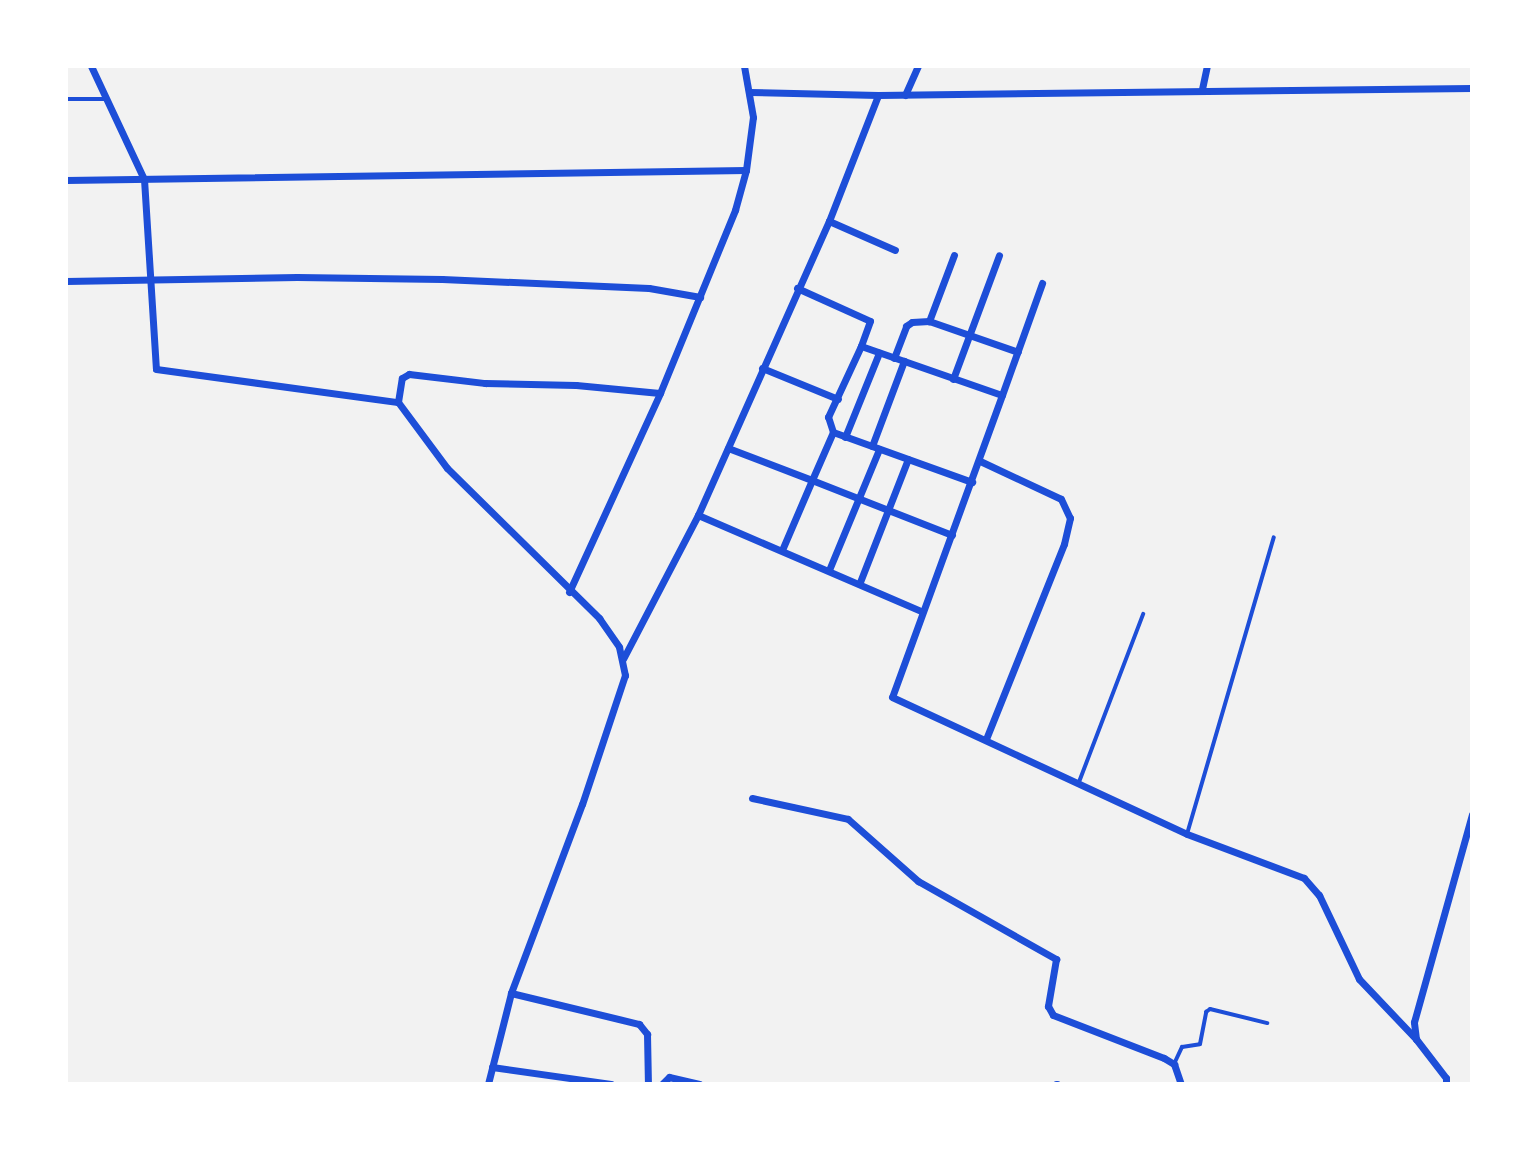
<!DOCTYPE html>
<html>
<head>
<meta charset="utf-8">
<style>
  body { margin:0 }
  #map { position:relative; width:1538px; height:1150px; overflow:hidden; background:#f2f2f2; font-family:Cabin,sans-serif }
  div>[style] { position:absolute }
  [style*='--x'] { left:calc(var(--x)*1px); top:calc(var(--y)*1px); width:calc(var(--w)*1px); rotate:calc(var(--a)*1deg) }
  .service>* { height:4px; margin:-2px; padding:0 2px; transform-origin:2px; border-radius:2px; background:#1d4ed8 }
  .minor>* { height:7px; margin:-3.5px; padding:0 3.5px; transform-origin:3.5px; border-radius:3.5px; background:#1d4ed8 }
  span { translate:-50% -50%; white-space:nowrap; text-align:center; line-height:1.15; -webkit-text-stroke:6px #fff; paint-order:stroke }
  .frame { position:absolute; inset:0; border:68px solid #fff; pointer-events:none }
</style>
</head>
<body>
<div id="map">
  <div class="service">
    <i style="--x:66;--y:99;--w:39;--a:0"></i>
    <i style="--x:1079;--y:782;--w:180;--a:-69.1"></i>
    <i style="--x:1187;--y:834;--w:309;--a:-73.7"></i>
    <i style="--x:1174;--y:1064;--w:19;--a:-65"></i>
    <i style="--x:1182;--y:1047;--w:18;--a:-9"></i>
    <i style="--x:1200;--y:1044;--w:33;--a:-79"></i>
    <i style="--x:1206;--y:1012;--w:5;--a:-37"></i>
    <i style="--x:1210;--y:1009;--w:59;--a:13.8"></i>
  </div>
  <div class="minor">
    <i style="--x:91;--y:66;--w:125;--a:64.9"></i>
    <i style="--x:144;--y:179;--w:190;--a:86.4"></i>
    <i style="--x:156;--y:369;--w:244;--a:7.8"></i>
    <i style="--x:398;--y:402;--w:82;--a:53.4"></i>
    <i style="--x:447;--y:468;--w:214;--a:44.6"></i>
    <i style="--x:599;--y:618;--w:35;--a:55"></i>
    <i style="--x:619;--y:647;--w:29;--a:78"></i>
    <i style="--x:625;--y:675;--w:136;--a:108.4"></i>
    <i style="--x:582;--y:804;--w:202;--a:110.6"></i>
    <i style="--x:511;--y:993;--w:94;--a:104.2"></i>
    <i style="--x:1202;--y:89;--w:24;--a:-78"></i>
    <i style="--x:750;--y:92;--w:128;--a:1.3"></i>
    <i style="--x:878;--y:95;--w:594;--a:-0.68"></i>
    <i style="--x:905;--y:95;--w:32;--a:-66"></i>
    <i style="--x:66;--y:180;--w:680;--a:-0.84"></i>
    <i style="--x:829;--y:221;--w:72;--a:23.7"></i>
    <i style="--x:954;--y:255;--w:71;--a:110.7"></i>
    <i style="--x:929;--y:321;--w:94;--a:19.2"></i>
    <i style="--x:66;--y:281;--w:231;--a:-1"></i>
    <i style="--x:297;--y:277;--w:145;--a:0.8"></i>
    <i style="--x:442;--y:279;--w:207;--a:2.5"></i>
    <i style="--x:649;--y:288;--w:52;--a:10"></i>
    <i style="--x:797;--y:288;--w:80;--a:24.3"></i>
    <i style="--x:870;--y:321;--w:27;--a:110"></i>
    <i style="--x:861;--y:346;--w:149;--a:19.2"></i>
    <i style="--x:1002;--y:395;--w:321;--a:110"></i>
    <i style="--x:892;--y:697;--w:325;--a:24.9"></i>
    <i style="--x:1187;--y:834;--w:125;--a:20.6"></i>
    <i style="--x:1304;--y:878;--w:23;--a:49"></i>
    <i style="--x:1319;--y:895;--w:93;--a:64.5"></i>
    <i style="--x:1359;--y:979;--w:83;--a:46.5"></i>
    <i style="--x:1416;--y:1039;--w:49;--a:52.4"></i>
    <i style="--x:1446;--y:1078;--w:6;--a:90"></i>
    <i style="--x:894;--y:358;--w:34;--a:-69"></i>
    <i style="--x:906;--y:326;--w:7;--a:-34"></i>
    <i style="--x:912;--y:322;--w:17;--a:-3"></i>
    <i style="--x:762;--y:368;--w:82;--a:22.2"></i>
    <i style="--x:953;--y:379;--w:132;--a:-69.6"></i>
    <i style="--x:1002;--y:395;--w:119;--a:-70.3"></i>
    <i style="--x:398;--y:402;--w:24;--a:-81"></i>
    <i style="--x:402;--y:378;--w:8;--a:-30"></i>
    <i style="--x:409;--y:374;--w:77;--a:6.8"></i>
    <i style="--x:485;--y:383;--w:91;--a:1.3"></i>
    <i style="--x:576;--y:385;--w:84;--a:5.4"></i>
    <i style="--x:833;--y:432;--w:16;--a:-108"></i>
    <i style="--x:828;--y:417;--w:78;--a:-65.1"></i>
    <i style="--x:845;--y:437;--w:91;--a:-68"></i>
    <i style="--x:872;--y:446;--w:91;--a:-69.4"></i>
    <i style="--x:728;--y:448;--w:90;--a:20.9"></i>
    <i style="--x:812;--y:480;--w:76;--a:113.2"></i>
    <i style="--x:980;--y:461;--w:89;--a:25.1"></i>
    <i style="--x:1061;--y:499;--w:21;--a:65"></i>
    <i style="--x:1070;--y:518;--w:27;--a:103"></i>
    <i style="--x:1064;--y:544;--w:210;--a:111.8"></i>
    <i style="--x:698;--y:515;--w:243;--a:23.3"></i>
    <i style="--x:952;--y:535;--w:150;--a:-158.6"></i>
    <i style="--x:812;--y:480;--w:52;--a:-66.4"></i>
    <i style="--x:833;--y:432;--w:148;--a:19.8"></i>
    <i style="--x:829;--y:570;--w:131;--a:-67.5"></i>
    <i style="--x:860;--y:582;--w:132;--a:-68.7"></i>
    <i style="--x:569;--y:592;--w:219;--a:-65.4"></i>
    <i style="--x:660;--y:393;--w:198;--a:-67.7"></i>
    <i style="--x:735;--y:210;--w:41;--a:-74.6"></i>
    <i style="--x:746;--y:170;--w:53;--a:-82.5"></i>
    <i style="--x:753;--y:117;--w:52;--a:-100"></i>
    <i style="--x:623;--y:659;--w:162;--a:-62.5"></i>
    <i style="--x:698;--y:515;--w:322;--a:-66"></i>
    <i style="--x:829;--y:221;--w:135;--a:-68.7"></i>
    <i style="--x:752;--y:798;--w:98;--a:12.3"></i>
    <i style="--x:848;--y:819;--w:94;--a:41.5"></i>
    <i style="--x:918;--y:881;--w:159;--a:29.5"></i>
    <i style="--x:1056;--y:959;--w:48;--a:99.7"></i>
    <i style="--x:1048;--y:1006;--w:10;--a:61"></i>
    <i style="--x:1053;--y:1015;--w:119;--a:21.2"></i>
    <i style="--x:1164;--y:1058;--w:12;--a:31"></i>
    <i style="--x:1174;--y:1064;--w:21;--a:71"></i>
    <i style="--x:511;--y:993;--w:132;--a:13.6"></i>
    <i style="--x:639;--y:1024;--w:13;--a:51"></i>
    <i style="--x:647;--y:1034;--w:50;--a:88.9"></i>
    <i style="--x:1416;--y:1039;--w:17;--a:-97"></i>
    <i style="--x:1414;--y:1022;--w:216;--a:-74.4"></i>
    <i style="--x:492;--y:1067;--w:120;--a:8.1"></i>
    <i style="--x:662;--y:1084;--w:10;--a:-45"></i>
    <i style="--x:669;--y:1077;--w:31;--a:13"></i>
    <i style="--x:1056;--y:1084;--w:1;--a:0"></i>
  </div>
  <div class="frame"></div>
</div>
</body>
</html>
